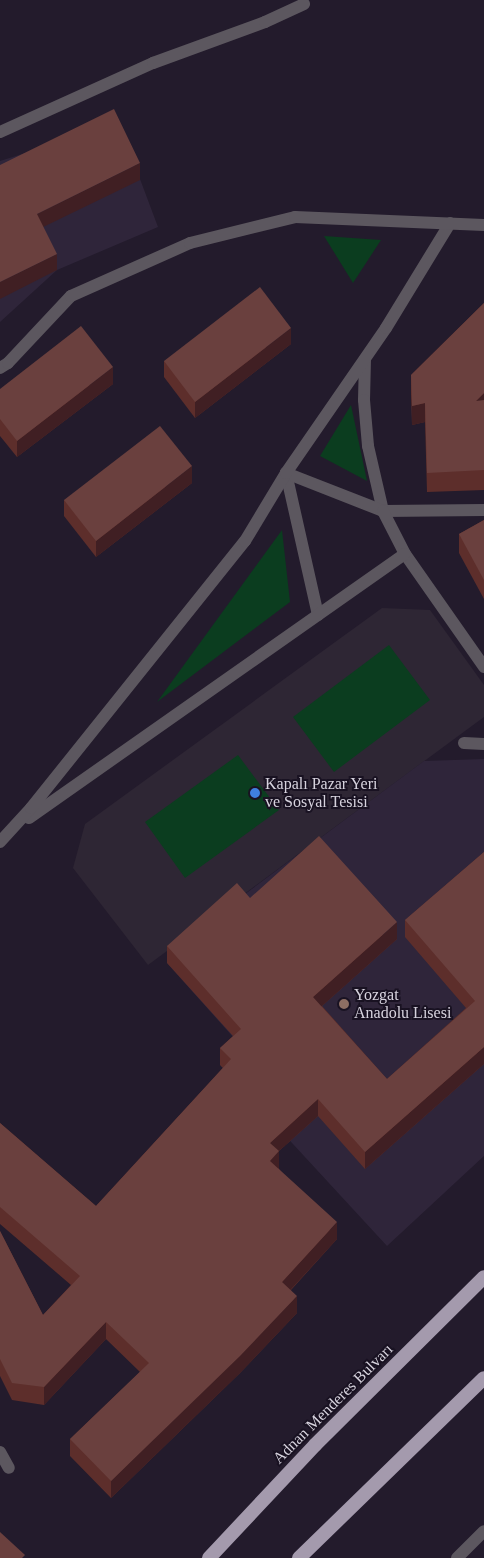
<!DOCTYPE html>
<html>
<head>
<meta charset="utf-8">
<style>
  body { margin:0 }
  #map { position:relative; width:484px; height:1558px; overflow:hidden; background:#231b2c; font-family:Georgia,serif }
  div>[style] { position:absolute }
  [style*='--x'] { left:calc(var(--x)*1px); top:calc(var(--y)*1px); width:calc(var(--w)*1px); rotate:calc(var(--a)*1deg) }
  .commercial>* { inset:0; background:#2e2634 }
  .built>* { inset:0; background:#2f253a }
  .green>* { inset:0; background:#0b3d1f }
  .minor>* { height:12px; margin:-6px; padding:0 6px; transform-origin:6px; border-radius:6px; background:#5c575f }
  .tertiary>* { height:12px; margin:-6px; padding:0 6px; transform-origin:6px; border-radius:6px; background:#5c575f }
  .trunk>* { height:14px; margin:-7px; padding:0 7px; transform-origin:7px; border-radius:7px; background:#a49aad }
  .wall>* { inset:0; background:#5d2e2b }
  .shaded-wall>* { inset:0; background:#401f23 }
  .building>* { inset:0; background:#6a403e }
  .dots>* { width:14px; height:14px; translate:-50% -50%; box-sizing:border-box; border:2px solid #191222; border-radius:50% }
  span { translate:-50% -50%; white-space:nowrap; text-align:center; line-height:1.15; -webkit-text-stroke:4px #191222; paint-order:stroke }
  .poi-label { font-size:16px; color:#d7d3de }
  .left { translate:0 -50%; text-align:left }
  .street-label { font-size:16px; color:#d7d3de }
</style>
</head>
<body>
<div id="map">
  <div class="commercial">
    <i style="clip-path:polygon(382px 608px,430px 610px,484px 685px,484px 717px,148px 965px,73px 868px,85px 824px)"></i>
  </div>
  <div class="built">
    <i style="clip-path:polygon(114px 125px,140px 179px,158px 227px,57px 270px,0 322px,0 161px)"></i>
    <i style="clip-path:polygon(484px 759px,484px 1156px,387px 1246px,220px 1065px,241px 1046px,167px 963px,237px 900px,424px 761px)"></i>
  </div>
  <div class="green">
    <i style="clip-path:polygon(324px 236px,381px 240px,353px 283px)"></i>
    <i style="clip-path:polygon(351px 405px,367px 481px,320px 456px)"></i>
    <i style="clip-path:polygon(282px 530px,290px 602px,157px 702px)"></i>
    <i style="clip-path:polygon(389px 645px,430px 700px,334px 772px,293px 717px)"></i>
    <i style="clip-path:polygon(238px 755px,279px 810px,185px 878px,145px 822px)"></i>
  </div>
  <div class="minor">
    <i style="--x:0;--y:132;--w:168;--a:-24.3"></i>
    <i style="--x:153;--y:63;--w:119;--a:-20.1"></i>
    <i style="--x:265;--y:22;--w:43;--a:-24.8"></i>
    <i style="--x:365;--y:359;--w:41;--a:91.4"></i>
    <i style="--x:364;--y:400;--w:46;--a:85"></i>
    <i style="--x:368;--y:446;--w:67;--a:77"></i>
    <i style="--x:383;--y:511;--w:101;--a:-0.6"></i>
    <i style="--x:318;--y:615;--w:146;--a:-102.7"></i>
    <i style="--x:286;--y:473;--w:104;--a:21.4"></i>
    <i style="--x:383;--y:511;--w:48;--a:62.9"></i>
    <i style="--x:405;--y:554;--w:138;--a:55"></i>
    <i style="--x:464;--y:743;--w:20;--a:3"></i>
    <i style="--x:29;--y:818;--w:459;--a:-35.1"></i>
    <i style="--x:0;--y:842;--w:46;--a:-47.6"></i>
    <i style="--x:31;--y:808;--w:342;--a:-51.3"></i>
    <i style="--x:245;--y:541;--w:79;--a:-58.9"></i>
    <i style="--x:286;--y:473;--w:176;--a:-55.4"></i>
    <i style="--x:386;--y:328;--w:123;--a:-58.6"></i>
    <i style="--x:0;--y:1452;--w:18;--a:61"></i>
    <i style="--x:457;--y:1558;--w:38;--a:-45"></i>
  </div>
  <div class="tertiary">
    <i style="--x:0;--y:368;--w:9;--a:-32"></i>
    <i style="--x:8;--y:363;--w:92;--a:-46.8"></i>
    <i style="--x:71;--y:296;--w:130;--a:-24"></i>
    <i style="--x:190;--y:243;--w:108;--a:-13.9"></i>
    <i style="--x:295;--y:217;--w:189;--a:2.4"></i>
  </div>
  <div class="trunk">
    <i style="--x:209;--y:1558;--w:155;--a:-46.8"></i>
    <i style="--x:315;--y:1445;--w:238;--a:-44.8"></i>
    <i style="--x:299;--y:1558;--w:258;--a:-44.2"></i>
  </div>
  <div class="wall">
    <i style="clip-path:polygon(484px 303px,484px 490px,427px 492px,425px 422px,412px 425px,411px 394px,411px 375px)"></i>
    <i style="clip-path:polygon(291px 344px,195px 418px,164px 377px,164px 361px)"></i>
    <i style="clip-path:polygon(113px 384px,17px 457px,0 436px,0 389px)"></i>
    <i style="clip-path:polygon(192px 483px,96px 557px,64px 516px,64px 500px)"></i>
    <i style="clip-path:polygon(484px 520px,484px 599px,459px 553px,459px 534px)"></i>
    <i style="clip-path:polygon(484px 852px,484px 1064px,365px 1169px,318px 1116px,279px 1151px,279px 1169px,337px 1239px,291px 1290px,297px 1313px,240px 1373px,111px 1498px,70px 1456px,70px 1439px,140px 1372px,106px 1339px,44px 1405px,12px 1400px,0 1376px,0 1231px,43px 1315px,71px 1285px,0 1224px,0 1123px,96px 1206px,223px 1068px,220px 1065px,220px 1048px,233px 1036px,167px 963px,167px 946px,250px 898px,397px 939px,322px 1006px,387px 1079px,466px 1008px,405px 937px,405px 920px)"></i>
  </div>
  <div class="shaded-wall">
    <i style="clip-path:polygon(140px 163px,140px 180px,37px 230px,37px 214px)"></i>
    <i style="clip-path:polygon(57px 254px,57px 270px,0 299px,0 282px)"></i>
    <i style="clip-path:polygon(291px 328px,291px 344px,195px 418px,195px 402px)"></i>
    <i style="clip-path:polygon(113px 367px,113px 384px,17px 457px,17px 441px)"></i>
    <i style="clip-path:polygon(484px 393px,484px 412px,476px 401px)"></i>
    <i style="clip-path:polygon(425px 403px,425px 422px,412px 425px,412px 406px)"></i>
    <i style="clip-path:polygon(192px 466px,192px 483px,96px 557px,96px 541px)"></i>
    <i style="clip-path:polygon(397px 922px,397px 939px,313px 1014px,313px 997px)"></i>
    <i style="clip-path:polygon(484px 1047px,484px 1064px,365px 1169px,365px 1152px)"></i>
    <i style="clip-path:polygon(318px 1099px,318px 1116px,279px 1151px,279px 1168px,270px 1178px,270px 1143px)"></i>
    <i style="clip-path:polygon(337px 1222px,337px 1239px,282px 1299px,282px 1282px)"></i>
    <i style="clip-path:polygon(297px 1296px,297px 1313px,240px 1373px,111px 1498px,111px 1481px)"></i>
    <i style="clip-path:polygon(106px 1322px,106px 1339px,44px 1405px,44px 1387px)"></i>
  </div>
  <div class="building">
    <i style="clip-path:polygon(114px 109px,140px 163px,37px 214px,57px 254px,0 282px,0 165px)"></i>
    <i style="clip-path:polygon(260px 287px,291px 328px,195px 402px,164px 361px)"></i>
    <i style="clip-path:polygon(484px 303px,484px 393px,476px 401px,484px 400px,484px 470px,427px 473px,425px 403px,412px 406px,411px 375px)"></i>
    <i style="clip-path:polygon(81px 326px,113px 367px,17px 441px,0 419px,0 389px)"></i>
    <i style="clip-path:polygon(160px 426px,192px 466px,96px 541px,64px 500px)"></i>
    <i style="clip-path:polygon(484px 520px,484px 580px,459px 534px)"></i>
    <i style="clip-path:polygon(319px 836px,397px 922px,313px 997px,387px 1079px,475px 1001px,405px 920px,484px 852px,484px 1047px,365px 1152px,318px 1099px,270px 1143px,279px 1151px,270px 1161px,337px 1222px,282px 1282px,297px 1296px,240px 1356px,111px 1481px,70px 1439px,149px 1363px,106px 1322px,44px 1387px,12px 1383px,0 1359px,0 1231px,43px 1315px,80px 1276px,0 1207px,0 1123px,96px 1206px,231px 1059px,220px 1048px,241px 1029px,167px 946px,237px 883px,250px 898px)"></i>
    <i style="clip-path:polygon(0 1532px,25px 1555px,22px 1558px,0 1558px)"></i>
  </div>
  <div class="dots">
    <i style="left:255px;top:793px;background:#3f7fe0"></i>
    <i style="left:344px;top:1004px;background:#8d6e63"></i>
  </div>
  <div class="poi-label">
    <span class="left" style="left:265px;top:793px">Kapalı Pazar Yeri<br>ve Sosyal Tesisi</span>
    <span class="left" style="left:354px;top:1004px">Yozgat<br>Anadolu Lisesi</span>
  </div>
  <div class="street-label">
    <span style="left:333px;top:1404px;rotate:-45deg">Adnan Menderes Bulvarı</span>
  </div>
</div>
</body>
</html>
